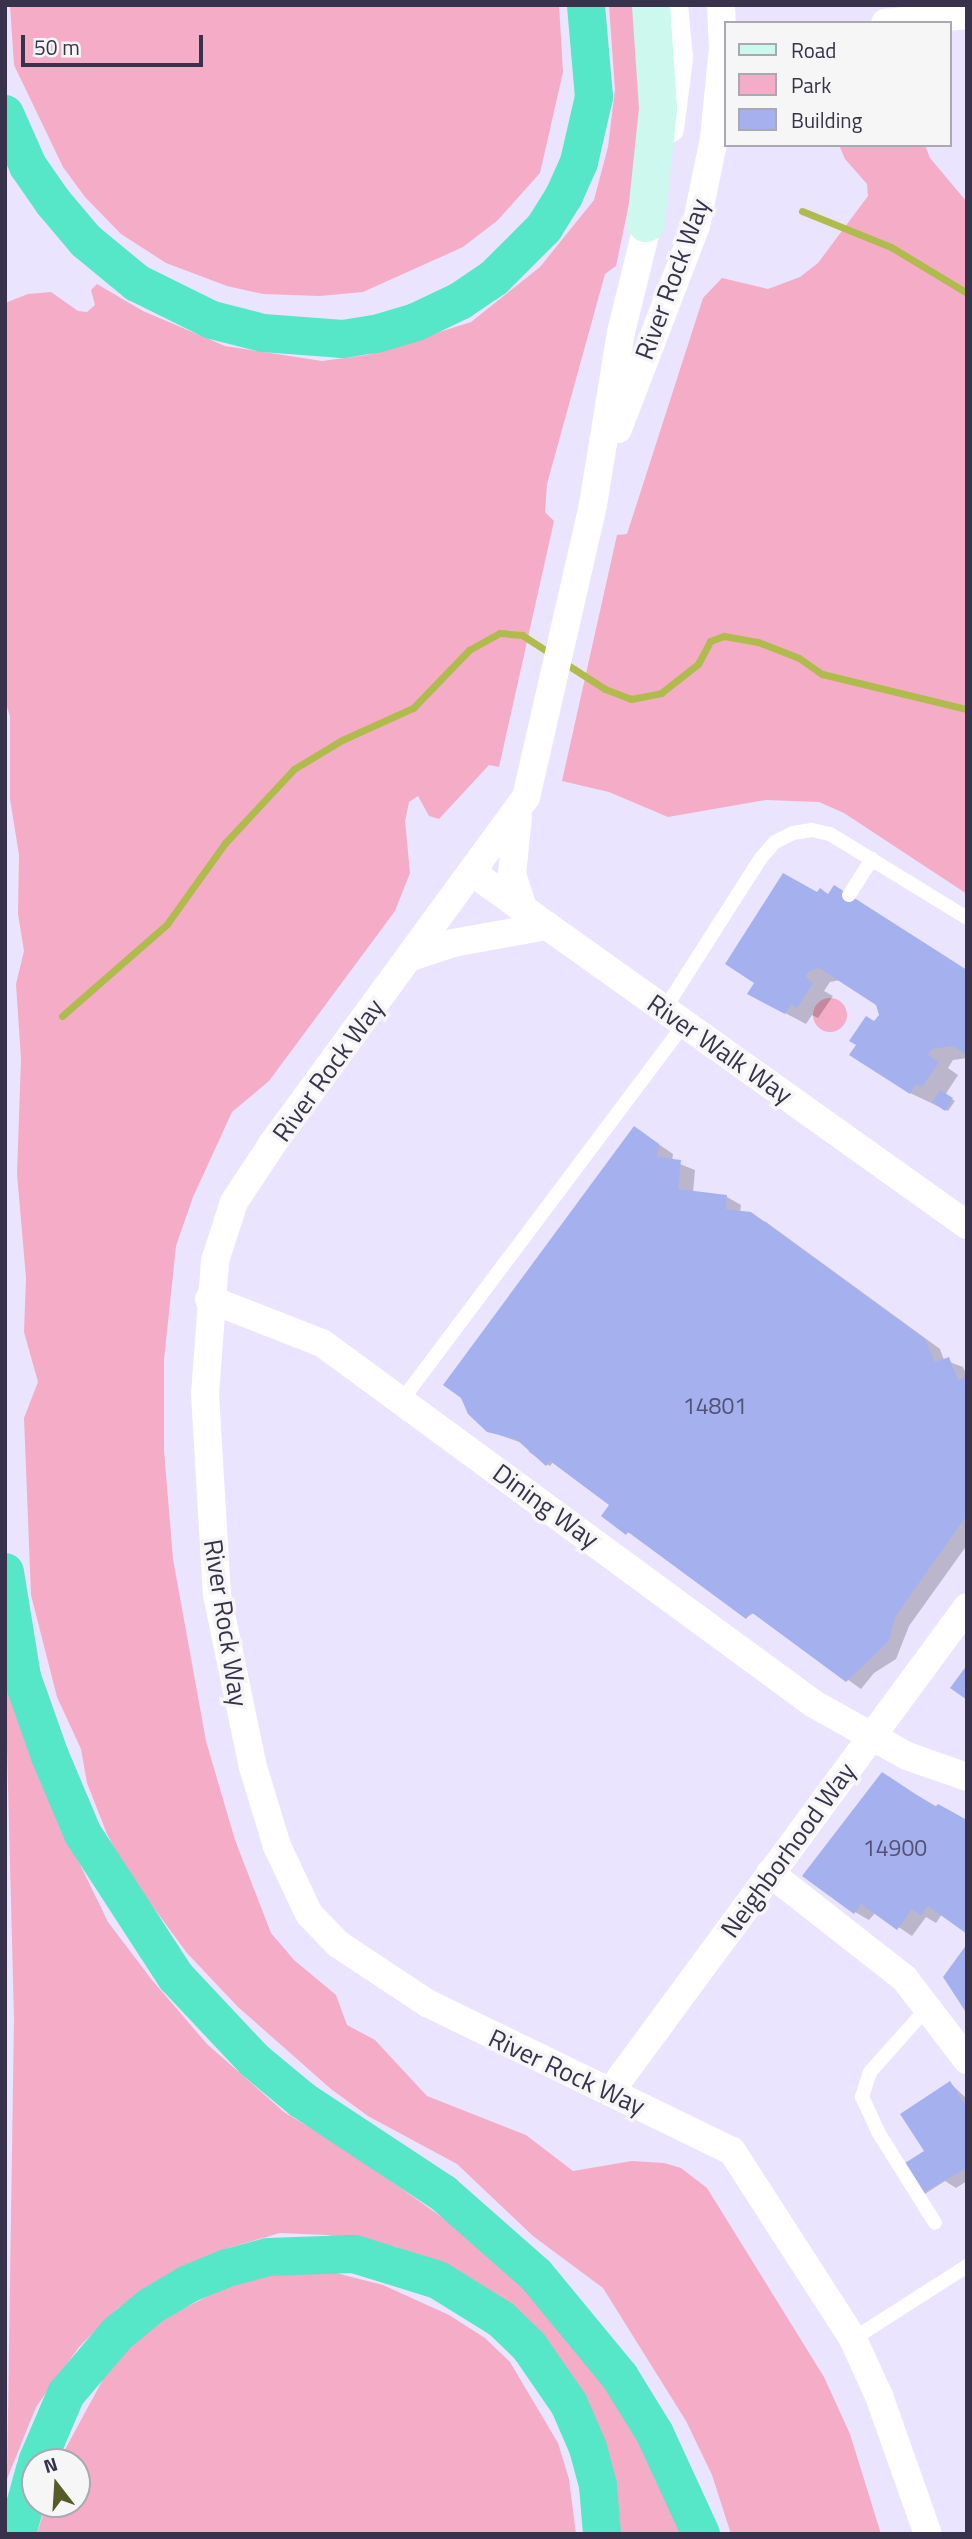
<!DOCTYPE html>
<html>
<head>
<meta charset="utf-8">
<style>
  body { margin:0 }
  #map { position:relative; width:972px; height:2539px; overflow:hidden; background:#eae4ff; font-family:"Titillium Web",sans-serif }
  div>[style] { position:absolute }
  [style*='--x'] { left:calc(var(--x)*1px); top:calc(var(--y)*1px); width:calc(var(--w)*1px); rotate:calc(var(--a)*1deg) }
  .green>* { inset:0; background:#f5acc7 }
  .round { border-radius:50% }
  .shadow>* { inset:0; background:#0003 }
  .stream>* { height:7px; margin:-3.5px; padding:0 3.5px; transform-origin:3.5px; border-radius:3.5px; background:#afbc4c }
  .building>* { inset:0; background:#a5b1ef }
  .lane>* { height:14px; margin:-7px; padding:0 7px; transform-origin:7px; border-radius:7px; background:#fff }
  .street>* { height:28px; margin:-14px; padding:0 14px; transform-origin:14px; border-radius:14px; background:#fff }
  .secondary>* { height:38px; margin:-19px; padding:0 19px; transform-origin:19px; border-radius:19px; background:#ccf8ee }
  .highway>* { height:38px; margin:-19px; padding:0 19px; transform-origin:19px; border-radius:19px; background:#55e7c7 }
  span { translate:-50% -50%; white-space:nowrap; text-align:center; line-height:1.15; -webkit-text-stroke:7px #f6f6f6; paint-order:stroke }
  .number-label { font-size:23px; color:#535275 }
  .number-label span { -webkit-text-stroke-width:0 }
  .street-label { font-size:26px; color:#38324c }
  .frame { position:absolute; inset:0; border:7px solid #38324c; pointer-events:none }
  .legend { position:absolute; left:724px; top:21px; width:228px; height:126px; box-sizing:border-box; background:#f6f6f6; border:2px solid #aaa8b2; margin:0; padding:9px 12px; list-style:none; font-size:21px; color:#38324c }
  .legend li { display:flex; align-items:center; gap:14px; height:35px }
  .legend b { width:35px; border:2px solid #aaa8b2 }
  .north { position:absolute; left:21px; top:2448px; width:70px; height:70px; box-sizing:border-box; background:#f6f6f6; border:2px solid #aaa8b2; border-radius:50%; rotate:343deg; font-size:19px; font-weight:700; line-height:28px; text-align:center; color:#38324c }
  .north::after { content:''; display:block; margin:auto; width:24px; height:32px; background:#555b29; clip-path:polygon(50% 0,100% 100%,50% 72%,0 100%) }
  .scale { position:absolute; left:21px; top:35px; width:182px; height:32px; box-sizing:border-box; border:4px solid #38324c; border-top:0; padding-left:9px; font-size:21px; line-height:24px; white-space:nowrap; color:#38324c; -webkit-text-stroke:5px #f6f6f6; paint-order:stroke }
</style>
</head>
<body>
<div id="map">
  <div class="green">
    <i style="clip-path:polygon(10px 5px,559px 5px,563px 72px,540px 173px,498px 220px,463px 247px,363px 292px,320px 296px,263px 294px,227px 286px,166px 263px,121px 234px,85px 197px,63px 167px,14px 65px)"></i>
    <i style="clip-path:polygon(609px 5px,634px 5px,644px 132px,616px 266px,605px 274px,547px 484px,545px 512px,554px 521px,499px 767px,489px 765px,439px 819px,429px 816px,418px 796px,409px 802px,405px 821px,410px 873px,395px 911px,269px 1081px,232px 1112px,193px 1197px,176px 1246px,164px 1360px,164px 1450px,173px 1559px,206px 1741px,235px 1840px,271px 1933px,294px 1960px,336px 1995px,347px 2025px,375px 2040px,427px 2096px,526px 2135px,573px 2171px,632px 2161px,664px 2163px,681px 2168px,707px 2188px,824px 2377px,850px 2434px,881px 2534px,731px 2534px,712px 2475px,686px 2421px,603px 2288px,533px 2236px,457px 2164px,368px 2116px,331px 2089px,238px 2007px,187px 1953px,125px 1869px,107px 1834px,87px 1783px,81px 1749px,57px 1697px,31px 1595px,24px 1418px,38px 1382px,24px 1332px,26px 1278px,17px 1174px,21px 1059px,16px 984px,24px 951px,18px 914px,19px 855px,10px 799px,10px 716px,5px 701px,5px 303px,28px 294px,51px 292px,78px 311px,87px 312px,95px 305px,91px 290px,97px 284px,143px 311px,225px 346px,322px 361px,367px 355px,471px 322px,540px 267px,594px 200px,608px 147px,615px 90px)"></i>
    <i style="clip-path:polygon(839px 145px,925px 145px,930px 158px,967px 202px,967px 894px,844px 813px,819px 802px,766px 800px,668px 817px,609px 792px,562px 781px,617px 535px,627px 534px,703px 298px,722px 278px,768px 289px,800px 277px,818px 263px,868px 196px,867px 184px,845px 159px)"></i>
    <i class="round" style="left:813px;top:998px;width:34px;height:34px"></i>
    <i style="clip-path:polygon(5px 1670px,73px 1850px,108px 1922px,152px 1980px,207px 2044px,284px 2112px,350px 2152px,505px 2262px,631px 2416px,685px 2534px,615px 2534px,591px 2414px,397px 2247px,327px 2235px,280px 2233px,222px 2250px,118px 2308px,79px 2347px,36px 2407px,7px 2479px,14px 2019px)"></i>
    <i style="clip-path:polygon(328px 2271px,383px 2285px,449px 2315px,485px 2338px,510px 2362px,558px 2443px,569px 2479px,576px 2534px,37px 2534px,46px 2504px,77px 2504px,77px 2462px,60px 2462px,61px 2457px,107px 2372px,131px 2345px,169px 2316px,220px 2290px,262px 2275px)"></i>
  </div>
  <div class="shadow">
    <i style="clip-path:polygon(727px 964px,967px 971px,967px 1058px,953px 1060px,948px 1068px,958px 1075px,945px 1095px,955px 1101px,948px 1111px,910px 1093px,875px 1023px,881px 1015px,877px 1004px,840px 980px,830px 982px,824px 991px,833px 996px,818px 1018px,812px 1015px,806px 1024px,770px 1005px,757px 983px)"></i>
    <i style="clip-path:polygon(635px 1128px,673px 1154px,672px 1161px,695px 1170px,693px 1193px,727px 1197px,741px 1205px,740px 1212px,766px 1222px,940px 1349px,944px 1360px,963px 1367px,967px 1376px,967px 1545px,909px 1626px,896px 1659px,874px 1673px,861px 1689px,754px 1613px,747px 1617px,632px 1532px,627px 1533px,612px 1505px,553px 1462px,550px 1466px,529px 1452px,528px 1445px,488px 1431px)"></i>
    <i style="clip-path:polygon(882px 1775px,967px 1824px,942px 1914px,936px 1923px,926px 1917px,912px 1936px,876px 1912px,869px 1920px,855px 1912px)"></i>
    <i style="clip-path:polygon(950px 2083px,967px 2099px,967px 2181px,956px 2188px,945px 2181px,917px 2199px,924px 2153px)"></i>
  </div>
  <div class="stream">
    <i style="--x:802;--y:211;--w:96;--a:22"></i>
    <i style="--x:891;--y:247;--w:89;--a:31.2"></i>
    <i style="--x:563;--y:662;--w:50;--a:32.7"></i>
    <i style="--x:605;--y:689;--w:28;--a:21"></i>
    <i style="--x:631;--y:699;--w:31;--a:-11"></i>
    <i style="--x:661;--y:693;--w:47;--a:-38.1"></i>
    <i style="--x:698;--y:664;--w:26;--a:-62"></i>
    <i style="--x:710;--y:641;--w:15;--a:-20"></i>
    <i style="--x:724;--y:636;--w:35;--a:10"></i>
    <i style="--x:758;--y:642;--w:44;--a:21.3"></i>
    <i style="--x:799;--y:658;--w:28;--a:35"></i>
    <i style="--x:822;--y:674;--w:149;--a:13.6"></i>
    <i style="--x:62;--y:1016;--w:140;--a:-41.2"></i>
    <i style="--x:167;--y:924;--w:100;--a:-54.4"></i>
    <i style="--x:225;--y:843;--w:101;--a:-47"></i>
    <i style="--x:294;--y:769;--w:56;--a:-31.1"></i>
    <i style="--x:342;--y:740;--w:78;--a:-24.3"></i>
    <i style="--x:413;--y:708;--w:81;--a:-46"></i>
    <i style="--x:469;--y:650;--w:35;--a:-29"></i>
    <i style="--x:500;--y:633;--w:22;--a:5"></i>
    <i style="--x:522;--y:635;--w:37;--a:33"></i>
  </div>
  <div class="building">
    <i style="clip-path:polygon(783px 873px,817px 892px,820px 888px,828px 894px,834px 885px,967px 970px,967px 1055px,953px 1046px,932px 1049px,928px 1055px,939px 1062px,922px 1087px,916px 1084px,910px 1094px,849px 1055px,856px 1045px,849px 1041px,866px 1016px,874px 1021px,879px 1015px,876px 1005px,819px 968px,809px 971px,805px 977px,813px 983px,797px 1008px,791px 1004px,785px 1014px,747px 994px,754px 983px,725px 964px)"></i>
    <i style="clip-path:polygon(940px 1090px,953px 1098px,945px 1111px,932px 1102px)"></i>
    <i style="clip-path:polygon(634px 1126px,659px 1144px,657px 1157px,681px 1160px,678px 1189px,727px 1195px,726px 1209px,751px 1212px,925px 1339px,935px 1362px,949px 1357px,958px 1380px,967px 1377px,967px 1515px,895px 1617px,889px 1641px,846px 1682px,751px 1612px,746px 1619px,628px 1532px,626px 1535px,601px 1516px,609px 1505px,550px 1461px,546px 1466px,516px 1439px,487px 1432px,468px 1414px,461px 1398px,443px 1385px)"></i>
    <i style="clip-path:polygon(967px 1665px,967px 1700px,950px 1688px)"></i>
    <i style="clip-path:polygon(882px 1772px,935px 1807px,938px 1804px,967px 1820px,967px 1934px,928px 1906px,921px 1916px,912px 1909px,897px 1930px,861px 1904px,854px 1914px,802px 1876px)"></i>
    <i style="clip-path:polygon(967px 1944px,967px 2014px,943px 1977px)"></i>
    <i style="clip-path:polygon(950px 2081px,967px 2108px,967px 2168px,913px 2198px,894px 2170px,924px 2151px,900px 2114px)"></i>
  </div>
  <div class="lane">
    <i style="--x:849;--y:895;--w:43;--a:-57.4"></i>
    <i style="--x:664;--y:1010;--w:180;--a:-57.5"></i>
    <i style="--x:761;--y:858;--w:21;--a:-49"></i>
    <i style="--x:775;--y:842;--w:20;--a:-27"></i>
    <i style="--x:793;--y:833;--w:19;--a:-9"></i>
    <i style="--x:812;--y:830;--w:18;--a:13"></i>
    <i style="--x:830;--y:834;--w:161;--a:31.5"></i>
    <i style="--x:402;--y:1400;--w:470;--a:-53.1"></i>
    <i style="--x:928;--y:2007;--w:87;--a:131.7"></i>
    <i style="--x:870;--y:2072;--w:26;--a:108"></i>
    <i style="--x:862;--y:2097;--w:38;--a:65"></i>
    <i style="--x:878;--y:2132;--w:107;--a:57.9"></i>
    <i style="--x:853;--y:2339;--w:135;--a:-32.6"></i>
  </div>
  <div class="street">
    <i style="--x:885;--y:23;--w:82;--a:-5.6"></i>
    <i style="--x:670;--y:129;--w:72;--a:-82.8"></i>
    <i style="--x:679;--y:58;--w:53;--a:-95.4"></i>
    <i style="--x:652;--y:206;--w:130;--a:103.8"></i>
    <i style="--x:621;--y:332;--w:175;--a:99.2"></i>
    <i style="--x:593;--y:505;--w:300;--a:102.9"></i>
    <i style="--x:526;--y:797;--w:429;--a:126.2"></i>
    <i style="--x:273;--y:1143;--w:71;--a:123.5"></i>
    <i style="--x:234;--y:1202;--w:62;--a:107.9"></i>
    <i style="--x:215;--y:1261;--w:133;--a:94.3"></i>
    <i style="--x:205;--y:1394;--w:201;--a:86.6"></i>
    <i style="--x:217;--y:1595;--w:176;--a:78.2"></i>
    <i style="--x:253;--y:1767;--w:83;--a:73.1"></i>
    <i style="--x:277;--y:1846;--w:75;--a:64.8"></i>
    <i style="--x:309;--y:1914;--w:42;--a:46"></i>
    <i style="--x:338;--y:1944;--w:107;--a:33.5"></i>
    <i style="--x:427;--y:2003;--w:339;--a:25.9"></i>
    <i style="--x:732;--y:2151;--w:224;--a:57.2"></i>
    <i style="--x:853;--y:2339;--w:63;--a:65.5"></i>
    <i style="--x:879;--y:2396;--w:146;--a:70.5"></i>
    <i style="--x:618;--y:429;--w:217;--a:-69"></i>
    <i style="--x:696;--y:226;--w:90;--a:-78.4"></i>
    <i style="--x:714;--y:138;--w:90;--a:-84.3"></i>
    <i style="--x:723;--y:48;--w:43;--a:-92.7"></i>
    <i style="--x:518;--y:817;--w:57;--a:96"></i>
    <i style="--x:512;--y:874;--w:38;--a:72"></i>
    <i style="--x:473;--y:873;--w:607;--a:35.47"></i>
    <i style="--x:411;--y:957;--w:44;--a:-18.4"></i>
    <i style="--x:453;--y:943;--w:96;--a:-10.3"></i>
    <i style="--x:209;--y:1299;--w:121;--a:21.3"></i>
    <i style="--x:322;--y:1343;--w:610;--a:36.27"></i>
    <i style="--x:814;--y:1704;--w:107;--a:29.2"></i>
    <i style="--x:907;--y:1756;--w:64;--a:19.3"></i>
    <i style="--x:770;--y:1873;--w:172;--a:38.1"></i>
    <i style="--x:905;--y:1979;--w:102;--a:52.6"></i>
    <i style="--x:610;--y:2092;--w:602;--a:-53.64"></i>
  </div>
  <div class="secondary">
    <i style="--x:646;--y:223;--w:116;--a:-84"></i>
    <i style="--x:658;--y:108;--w:103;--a:-93.9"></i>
  </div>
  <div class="highway">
    <i style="--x:5;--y:114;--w:57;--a:66.1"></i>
    <i style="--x:28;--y:166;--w:44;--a:55.2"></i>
    <i style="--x:53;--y:202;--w:51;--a:49.8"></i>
    <i style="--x:86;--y:241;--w:66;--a:39.5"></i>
    <i style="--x:137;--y:283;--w:84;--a:26.3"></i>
    <i style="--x:212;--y:320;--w:53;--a:14.3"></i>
    <i style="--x:263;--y:333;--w:80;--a:4.3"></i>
    <i style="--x:343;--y:339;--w:33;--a:-9"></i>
    <i style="--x:376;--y:334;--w:42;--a:-16.7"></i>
    <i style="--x:416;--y:322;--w:49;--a:-25.5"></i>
    <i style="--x:460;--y:301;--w:41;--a:-34.1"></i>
    <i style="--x:494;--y:278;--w:71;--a:-45"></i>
    <i style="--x:544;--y:228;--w:38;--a:-58"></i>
    <i style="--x:564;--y:196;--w:37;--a:-66"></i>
    <i style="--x:579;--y:162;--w:67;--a:-77"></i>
    <i style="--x:594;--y:97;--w:92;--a:-95"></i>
    <i style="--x:5;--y:1572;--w:106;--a:80.8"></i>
    <i style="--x:22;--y:1677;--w:84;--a:70.5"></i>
    <i style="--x:50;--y:1756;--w:85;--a:67.1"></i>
    <i style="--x:83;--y:1834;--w:171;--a:57"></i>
    <i style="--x:176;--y:1977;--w:114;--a:46.8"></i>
    <i style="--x:254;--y:2060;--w:62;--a:39.8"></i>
    <i style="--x:302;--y:2100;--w:169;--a:33.4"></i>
    <i style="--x:443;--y:2193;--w:124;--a:41.4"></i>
    <i style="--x:536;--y:2275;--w:132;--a:50.5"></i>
    <i style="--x:620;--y:2377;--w:67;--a:58.4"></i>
    <i style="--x:655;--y:2434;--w:110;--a:65.3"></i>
    <i style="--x:37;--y:2462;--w:74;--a:-66.9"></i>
    <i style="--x:66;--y:2394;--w:79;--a:-49.6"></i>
    <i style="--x:117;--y:2334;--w:44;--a:-39.5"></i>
    <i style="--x:151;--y:2306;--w:43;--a:-30.7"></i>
    <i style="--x:188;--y:2284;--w:42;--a:-22.3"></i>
    <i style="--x:227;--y:2268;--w:42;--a:-15"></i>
    <i style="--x:268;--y:2257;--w:86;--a:-2"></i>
    <i style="--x:354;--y:2254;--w:88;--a:17.2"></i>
    <i style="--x:438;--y:2280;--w:74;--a:31.8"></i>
    <i style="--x:501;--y:2319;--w:39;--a:44"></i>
    <i style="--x:529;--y:2346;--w:70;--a:55.4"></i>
    <i style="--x:569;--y:2404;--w:48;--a:66.6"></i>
    <i style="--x:588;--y:2448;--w:39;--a:75"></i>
    <i style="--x:598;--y:2486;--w:48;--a:85.2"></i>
    <i style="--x:17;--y:2534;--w:67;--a:-74.5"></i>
  </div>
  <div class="number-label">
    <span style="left:715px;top:1406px">14801</span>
    <span style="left:895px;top:1848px">14900</span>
  </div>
  <div class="street-label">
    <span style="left:672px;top:279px;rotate:-70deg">River Rock Way</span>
    <span style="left:720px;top:1049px;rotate:35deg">River Walk Way</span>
    <span style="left:328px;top:1070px;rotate:-54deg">River Rock Way</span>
    <span style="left:546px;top:1506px;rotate:36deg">Dining Way</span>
    <span style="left:226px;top:1623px;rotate:81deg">River Rock Way</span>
    <span style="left:788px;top:1850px;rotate:-54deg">Neighborhood Way</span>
    <span style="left:567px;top:2072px;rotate:25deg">River Rock Way</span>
  </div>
  <div class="frame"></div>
  <ul class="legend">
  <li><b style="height:9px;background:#ccf8ee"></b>Road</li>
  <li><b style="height:19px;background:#f5acc7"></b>Park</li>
  <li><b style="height:19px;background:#a5b1ef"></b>Building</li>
  </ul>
  <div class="north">N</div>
  <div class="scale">50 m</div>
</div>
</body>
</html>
